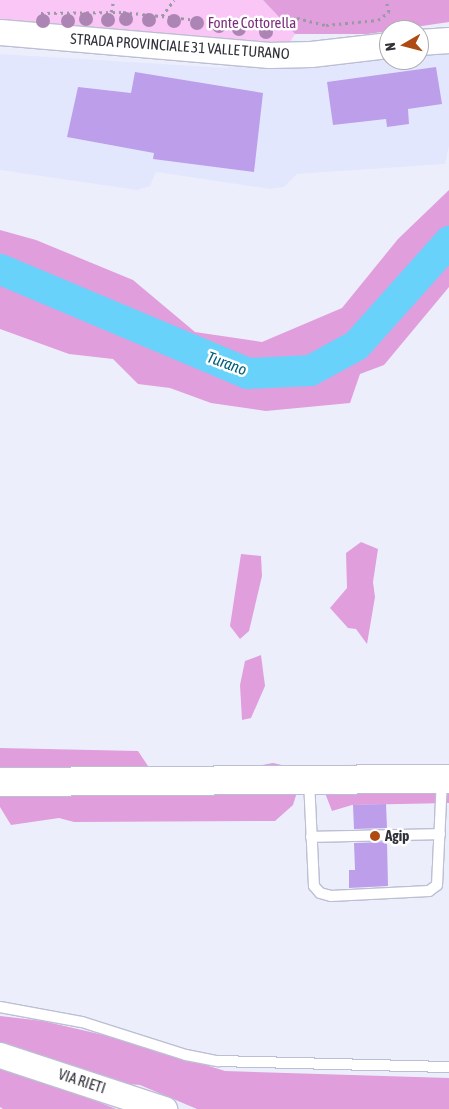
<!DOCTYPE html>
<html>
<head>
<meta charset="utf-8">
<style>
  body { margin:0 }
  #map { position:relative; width:449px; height:1109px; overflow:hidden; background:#eceffb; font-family:"Asap Condensed",sans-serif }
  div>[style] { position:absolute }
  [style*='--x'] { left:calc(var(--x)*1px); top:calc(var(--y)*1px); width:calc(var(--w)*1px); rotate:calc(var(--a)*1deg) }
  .built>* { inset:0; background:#e3e7fd }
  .green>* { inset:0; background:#f9c6f6 }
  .forest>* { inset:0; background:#e09edd }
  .river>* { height:31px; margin:-15.5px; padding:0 15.5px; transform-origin:15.5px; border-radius:15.5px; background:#68d2fb }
  .building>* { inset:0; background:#bd9eeb }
  .path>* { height:3px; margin-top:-1.5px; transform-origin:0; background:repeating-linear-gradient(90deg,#989aa4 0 2.5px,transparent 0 6.5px) }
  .roads { filter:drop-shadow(1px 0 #bcbfd3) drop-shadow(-1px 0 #bcbfd3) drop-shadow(0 1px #bcbfd3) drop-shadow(0 -1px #bcbfd3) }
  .service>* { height:10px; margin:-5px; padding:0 5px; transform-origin:5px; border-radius:5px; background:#fff }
  .tertiary>* { height:25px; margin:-12.5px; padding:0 12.5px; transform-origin:12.5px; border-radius:12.5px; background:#fff }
  .secondary>* { height:28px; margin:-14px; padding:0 14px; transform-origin:14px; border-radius:14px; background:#fff }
  .trees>* { width:14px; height:14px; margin:-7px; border-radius:50%; background:#ad85b4 }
  .dots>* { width:14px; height:14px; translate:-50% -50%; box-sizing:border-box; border:2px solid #fff; border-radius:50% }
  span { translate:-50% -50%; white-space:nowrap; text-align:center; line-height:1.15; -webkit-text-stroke:5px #fff; paint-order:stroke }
  .park-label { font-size:15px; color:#7a2e7a }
  .street-label { font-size:15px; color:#303139 }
  .poi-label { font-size:15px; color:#303139; font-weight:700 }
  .left { translate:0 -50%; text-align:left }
  .water-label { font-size:16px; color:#04607b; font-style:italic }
  .north { position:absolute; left:379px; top:20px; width:50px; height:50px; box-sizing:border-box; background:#fff; border:1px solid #acadb0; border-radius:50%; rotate:262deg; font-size:14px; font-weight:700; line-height:20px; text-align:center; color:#303139 }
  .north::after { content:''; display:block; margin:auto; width:18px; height:22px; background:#ae4b15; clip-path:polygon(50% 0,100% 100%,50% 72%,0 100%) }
</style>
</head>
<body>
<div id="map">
  <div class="built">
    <i style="clip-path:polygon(449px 47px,449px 146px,445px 164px,297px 174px,284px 187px,270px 189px,156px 172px,150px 186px,137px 190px,0 170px,0 54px,228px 68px,232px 55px,389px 53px,389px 60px,419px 60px,419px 50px)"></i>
  </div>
  <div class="green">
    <i style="clip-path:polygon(0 0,263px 0,295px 34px,287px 47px,0 25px)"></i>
  </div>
  <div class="forest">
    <i style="clip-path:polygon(263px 0,449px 0,449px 22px,368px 34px,295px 34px)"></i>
    <i style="clip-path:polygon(449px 190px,449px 287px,384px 365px,360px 374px,350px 403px,266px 411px,211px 403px,170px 388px,138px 384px,113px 359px,69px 354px,0 329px,0 230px,36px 240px,133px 280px,195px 332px,262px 342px,342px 308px,398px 239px)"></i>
    <i style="clip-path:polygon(361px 542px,378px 549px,373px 582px,375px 597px,367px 644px,356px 629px,348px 628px,330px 608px,347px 588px,346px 553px)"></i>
    <i style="clip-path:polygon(241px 554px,261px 556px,262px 576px,249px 631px,240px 639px,230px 626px)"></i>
    <i style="clip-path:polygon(261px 655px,265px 686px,251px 718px,242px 720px,240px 685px,245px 661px)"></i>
    <i style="clip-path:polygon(0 748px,138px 751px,152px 772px,234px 770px,273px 763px,304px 770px,293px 805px,275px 821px,74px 822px,59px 818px,11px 825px,0 807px)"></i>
    <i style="clip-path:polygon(449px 764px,449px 803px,352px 805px,332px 811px,325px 793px,341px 765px)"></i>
    <i style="clip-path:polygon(0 1016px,43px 1021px,125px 1040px,225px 1071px,449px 1078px,449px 1109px,197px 1109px,140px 1085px,111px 1083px,0 1050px)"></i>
    <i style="clip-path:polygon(0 1068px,84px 1096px,116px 1109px,3px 1109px,0 1107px)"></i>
  </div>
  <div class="river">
    <i style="--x:0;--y:269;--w:268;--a:22.8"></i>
    <i style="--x:247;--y:373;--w:63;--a:-2.7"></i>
    <i style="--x:310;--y:370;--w:52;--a:-28.5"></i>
    <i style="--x:356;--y:345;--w:140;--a:-48.2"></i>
  </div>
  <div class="building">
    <i style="clip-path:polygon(436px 67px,442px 104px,408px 109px,409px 124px,387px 127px,386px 119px,333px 125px,327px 82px)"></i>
    <i style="clip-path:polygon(135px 72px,263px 93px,254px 172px,153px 159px,154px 153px,67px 137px,78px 87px,131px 93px)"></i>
    <i style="clip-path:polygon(386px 804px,387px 828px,354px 829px,353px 805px)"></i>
    <i style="clip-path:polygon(387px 842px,388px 886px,349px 888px,349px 870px,355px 870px,354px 843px)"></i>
  </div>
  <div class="path">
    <i style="--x:111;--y:12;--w:12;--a:-76"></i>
    <i style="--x:41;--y:13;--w:82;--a:-0.7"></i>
    <i style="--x:123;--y:12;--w:112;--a:6.2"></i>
    <i style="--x:234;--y:24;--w:63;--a:-5.4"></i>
    <i style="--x:297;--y:18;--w:30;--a:14"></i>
    <i style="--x:326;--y:25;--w:52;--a:-5.5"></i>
    <i style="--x:378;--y:20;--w:14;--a:-36"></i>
    <i style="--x:389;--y:12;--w:12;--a:-104"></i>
    <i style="--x:162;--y:16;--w:20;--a:-53"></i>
  </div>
  <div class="roads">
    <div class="service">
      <i style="--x:309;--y:780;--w:106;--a:87.3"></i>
      <i style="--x:314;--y:886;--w:9;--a:49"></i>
      <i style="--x:320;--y:893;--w:11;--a:15"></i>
      <i style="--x:331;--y:896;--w:98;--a:-2.9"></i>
      <i style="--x:429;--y:891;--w:10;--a:-37"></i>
      <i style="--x:437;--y:885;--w:106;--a:-87.3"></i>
      <i style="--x:311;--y:837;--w:129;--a:-1.3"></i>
      <i style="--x:0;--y:1007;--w:83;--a:10.4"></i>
      <i style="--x:82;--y:1022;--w:109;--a:17.6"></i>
      <i style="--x:186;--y:1055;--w:33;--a:11"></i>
      <i style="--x:218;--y:1061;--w:231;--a:1.5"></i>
    </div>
    <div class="tertiary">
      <i style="--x:0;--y:32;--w:270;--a:4.9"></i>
      <i style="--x:269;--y:55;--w:42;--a:-1.4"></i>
      <i style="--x:311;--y:54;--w:79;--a:-6.6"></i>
      <i style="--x:419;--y:42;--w:30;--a:-4"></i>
      <i style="--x:0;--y:1055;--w:173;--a:18.2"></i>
    </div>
    <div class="secondary">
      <i style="--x:0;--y:782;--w:449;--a:-0.4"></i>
    </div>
  </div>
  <div class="trees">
    <i style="left:86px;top:19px"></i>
    <i style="left:126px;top:19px"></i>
    <i style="left:108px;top:20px"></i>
    <i style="left:149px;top:20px"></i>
    <i style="left:43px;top:21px"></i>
    <i style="left:68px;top:21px"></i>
    <i style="left:174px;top:21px"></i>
    <i style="left:197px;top:23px"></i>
    <i style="left:219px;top:26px"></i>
    <i style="left:239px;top:29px"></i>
    <i style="left:266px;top:32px"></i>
  </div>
  <div class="dots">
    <i style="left:375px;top:836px;background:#ae4b15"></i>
  </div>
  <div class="park-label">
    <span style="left:252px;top:23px">Fonte Cottorella</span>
  </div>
  <div class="street-label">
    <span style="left:180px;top:46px;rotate:4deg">STRADA PROVINCIALE 31 VALLE TURANO</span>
    <span style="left:82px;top:1081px;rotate:18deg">VIA RIETI</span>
  </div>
  <div class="poi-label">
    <span class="left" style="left:385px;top:836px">Agip</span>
  </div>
  <div class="water-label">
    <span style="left:227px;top:363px;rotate:20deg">Turano</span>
  </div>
  <div class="north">N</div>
</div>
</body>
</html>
